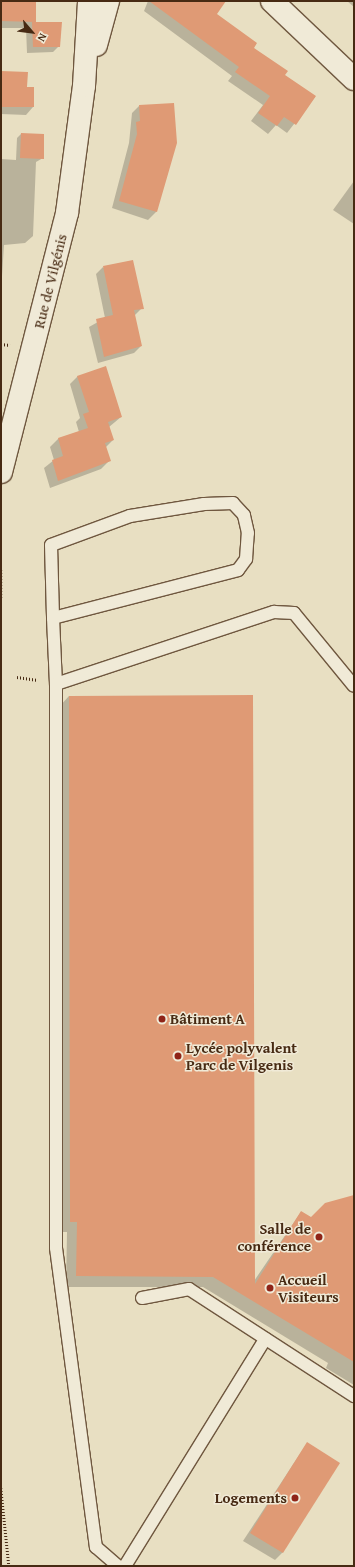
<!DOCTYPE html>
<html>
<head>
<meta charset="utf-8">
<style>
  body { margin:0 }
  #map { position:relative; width:355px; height:1567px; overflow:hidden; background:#e8dfc2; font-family:"Gentium Book Plus",serif }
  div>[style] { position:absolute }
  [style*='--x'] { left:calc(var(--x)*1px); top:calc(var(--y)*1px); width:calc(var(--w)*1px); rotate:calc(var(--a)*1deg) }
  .shadow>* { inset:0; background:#0003 }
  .building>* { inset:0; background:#df9a75 }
  .path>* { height:2.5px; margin-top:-1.25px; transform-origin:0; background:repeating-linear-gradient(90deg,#472a13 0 1px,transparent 0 3px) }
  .roads { filter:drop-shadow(1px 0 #6f573f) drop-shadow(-1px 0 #6f573f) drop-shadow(0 1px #6f573f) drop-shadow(0 -1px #6f573f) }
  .service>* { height:12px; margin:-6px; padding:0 6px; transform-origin:6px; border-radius:6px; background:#f0ead7 }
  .minor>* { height:22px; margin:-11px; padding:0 11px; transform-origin:11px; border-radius:11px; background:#f0ead7 }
  .tertiary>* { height:22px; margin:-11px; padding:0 11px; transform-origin:11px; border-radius:11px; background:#f0ead7 }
  .dots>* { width:11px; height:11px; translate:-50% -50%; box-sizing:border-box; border:2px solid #f0ead7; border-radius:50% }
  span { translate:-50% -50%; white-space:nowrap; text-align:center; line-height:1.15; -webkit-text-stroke:3px #f0ead7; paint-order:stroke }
  .street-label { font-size:15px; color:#472a13 }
  .poi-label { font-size:15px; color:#472a13; font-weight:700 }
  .left { translate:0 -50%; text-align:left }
  .right { translate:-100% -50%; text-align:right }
  .frame { position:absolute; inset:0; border:2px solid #472a13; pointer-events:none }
  .north { position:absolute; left:12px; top:12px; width:40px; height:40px; -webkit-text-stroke:3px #f0ead7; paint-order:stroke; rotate:118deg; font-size:11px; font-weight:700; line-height:16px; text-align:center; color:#472a13 }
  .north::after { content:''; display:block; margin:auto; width:14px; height:18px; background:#472a13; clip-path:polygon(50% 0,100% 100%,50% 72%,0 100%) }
</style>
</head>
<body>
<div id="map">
  <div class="shadow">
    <i style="clip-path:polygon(1px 1px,16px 1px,59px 46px,53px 52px,27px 53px,26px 28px,1px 28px)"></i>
    <i style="clip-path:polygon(148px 1px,213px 1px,215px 14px,284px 75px,315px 97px,287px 133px,276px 125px,268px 134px,251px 121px,263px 105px,228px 81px,232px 76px,144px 11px)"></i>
    <i style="clip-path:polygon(347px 1px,354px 1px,354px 7px)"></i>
    <i style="clip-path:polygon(1px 72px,26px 88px,33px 107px,26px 115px,1px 114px)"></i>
    <i style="clip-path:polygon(139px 106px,176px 143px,156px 212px,148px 220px,112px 208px,129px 143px,132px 113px)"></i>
    <i style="clip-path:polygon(21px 134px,43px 158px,36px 162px,33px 236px,25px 243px,4px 245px,1px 292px,1px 159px,16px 160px,17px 138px)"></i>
    <i style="clip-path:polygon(354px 181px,354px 224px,333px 210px)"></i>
    <i style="clip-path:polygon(103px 267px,142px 308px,134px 316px,141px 346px,134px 353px,98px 363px,89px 327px,105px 318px,96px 274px)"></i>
    <i style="clip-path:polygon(78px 376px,121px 417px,109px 427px,113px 440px,105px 448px,109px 461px,101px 469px,50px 488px,44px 468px,54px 460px,50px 447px,58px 439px,79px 432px,76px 422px,80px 418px,70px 384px)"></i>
    <i style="clip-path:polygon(69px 696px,254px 1281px,301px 1212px,311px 1218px,354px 1197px,354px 1385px,326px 1368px,328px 1363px,203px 1287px,66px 1287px,67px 1232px,60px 1232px,59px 707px)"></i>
    <i style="clip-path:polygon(307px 1443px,283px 1552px,275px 1560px,243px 1541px)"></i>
  </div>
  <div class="building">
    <i style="clip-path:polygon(1px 1px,36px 2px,36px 22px,1px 21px)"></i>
    <i style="clip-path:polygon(149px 1px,226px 1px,217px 14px,257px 43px,254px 48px,288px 71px,285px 75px,316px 96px,296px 125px,284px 117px,277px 126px,258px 113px,270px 96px,235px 72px,239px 67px)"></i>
    <i style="clip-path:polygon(32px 22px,62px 22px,60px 47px,33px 47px)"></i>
    <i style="clip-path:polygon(1px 71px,28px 72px,27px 87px,34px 87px,34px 107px,1px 107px)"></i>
    <i style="clip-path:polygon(174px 103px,177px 143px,157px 212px,119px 201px,137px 134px,136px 122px,140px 121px,139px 105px)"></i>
    <i style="clip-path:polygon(21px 133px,44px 134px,44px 159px,20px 158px)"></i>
    <i style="clip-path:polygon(133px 260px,144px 309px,134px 310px,142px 346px,104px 357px,96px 319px,113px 315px,103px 266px)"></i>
    <i style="clip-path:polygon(106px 366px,122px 417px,108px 422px,114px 440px,105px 443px,111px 461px,58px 481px,52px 460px,63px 456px,58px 438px,88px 428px,83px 414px,89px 412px,77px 376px)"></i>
    <i style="clip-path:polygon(253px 695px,255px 1284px,301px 1211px,311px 1217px,325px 1203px,354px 1195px,354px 1362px,213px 1277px,76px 1276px,77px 1222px,70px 1222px,69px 696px)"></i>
    <i style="clip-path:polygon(307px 1442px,340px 1463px,283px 1553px,250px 1533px)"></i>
  </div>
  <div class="path">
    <i style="--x:1;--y:344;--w:9;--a:6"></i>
    <i style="--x:1;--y:570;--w:28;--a:90"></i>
    <i style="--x:17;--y:677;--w:21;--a:8"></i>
    <i style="--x:1;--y:1488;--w:78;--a:84.1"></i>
  </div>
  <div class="roads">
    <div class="service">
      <i style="--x:53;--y:618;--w:191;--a:-14.5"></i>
      <i style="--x:238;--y:570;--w:14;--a:-54"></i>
      <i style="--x:246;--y:559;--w:26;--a:-86"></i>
      <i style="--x:248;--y:533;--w:18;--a:-103"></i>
      <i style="--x:244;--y:515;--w:16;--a:-133"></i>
      <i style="--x:233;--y:503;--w:29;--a:178"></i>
      <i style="--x:204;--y:504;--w:75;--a:170.8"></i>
      <i style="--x:130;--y:516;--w:84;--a:159.8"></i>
      <i style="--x:51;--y:545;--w:73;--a:88.4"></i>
      <i style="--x:53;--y:618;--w:66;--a:87.4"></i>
      <i style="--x:56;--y:684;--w:564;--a:90"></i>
      <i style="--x:56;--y:1248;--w:302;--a:82.4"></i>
      <i style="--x:96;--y:1547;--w:29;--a:41"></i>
      <i style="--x:56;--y:684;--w:230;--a:-18.3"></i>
      <i style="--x:274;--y:612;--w:20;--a:3"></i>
      <i style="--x:294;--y:613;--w:94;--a:50.6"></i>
      <i style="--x:142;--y:1298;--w:48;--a:-10.8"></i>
      <i style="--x:189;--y:1289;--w:197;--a:33"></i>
      <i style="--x:125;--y:1566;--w:267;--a:-58.3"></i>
    </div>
    <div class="minor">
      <i style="--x:272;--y:1;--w:113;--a:43.6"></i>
    </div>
    <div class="tertiary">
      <i style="--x:96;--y:45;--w:46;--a:-74.7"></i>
      <i style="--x:1;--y:472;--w:267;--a:-75.7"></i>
      <i style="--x:67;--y:213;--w:128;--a:-82.4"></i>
      <i style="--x:84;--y:86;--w:85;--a:-86.6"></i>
    </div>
  </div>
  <div class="dots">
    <i style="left:162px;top:1019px;background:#8f2418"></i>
    <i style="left:178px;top:1056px;background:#8f2418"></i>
    <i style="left:319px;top:1237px;background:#8f2418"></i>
    <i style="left:270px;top:1288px;background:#8f2418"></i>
    <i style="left:295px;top:1498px;background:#8f2418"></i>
  </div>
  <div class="street-label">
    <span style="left:50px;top:281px;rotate:-76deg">Rue de Vilgénis</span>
  </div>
  <div class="poi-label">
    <span class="left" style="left:170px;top:1019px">Bâtiment A</span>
    <span class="left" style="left:186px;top:1056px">Lycée polyvalent<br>Parc de Vilgenis</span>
    <span class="right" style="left:311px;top:1237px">Salle de<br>conférence</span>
    <span class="left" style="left:278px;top:1288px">Accueil<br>Visiteurs</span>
    <span class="right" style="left:287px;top:1498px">Logements</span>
  </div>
  <div class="frame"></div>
  <div class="north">N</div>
</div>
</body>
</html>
